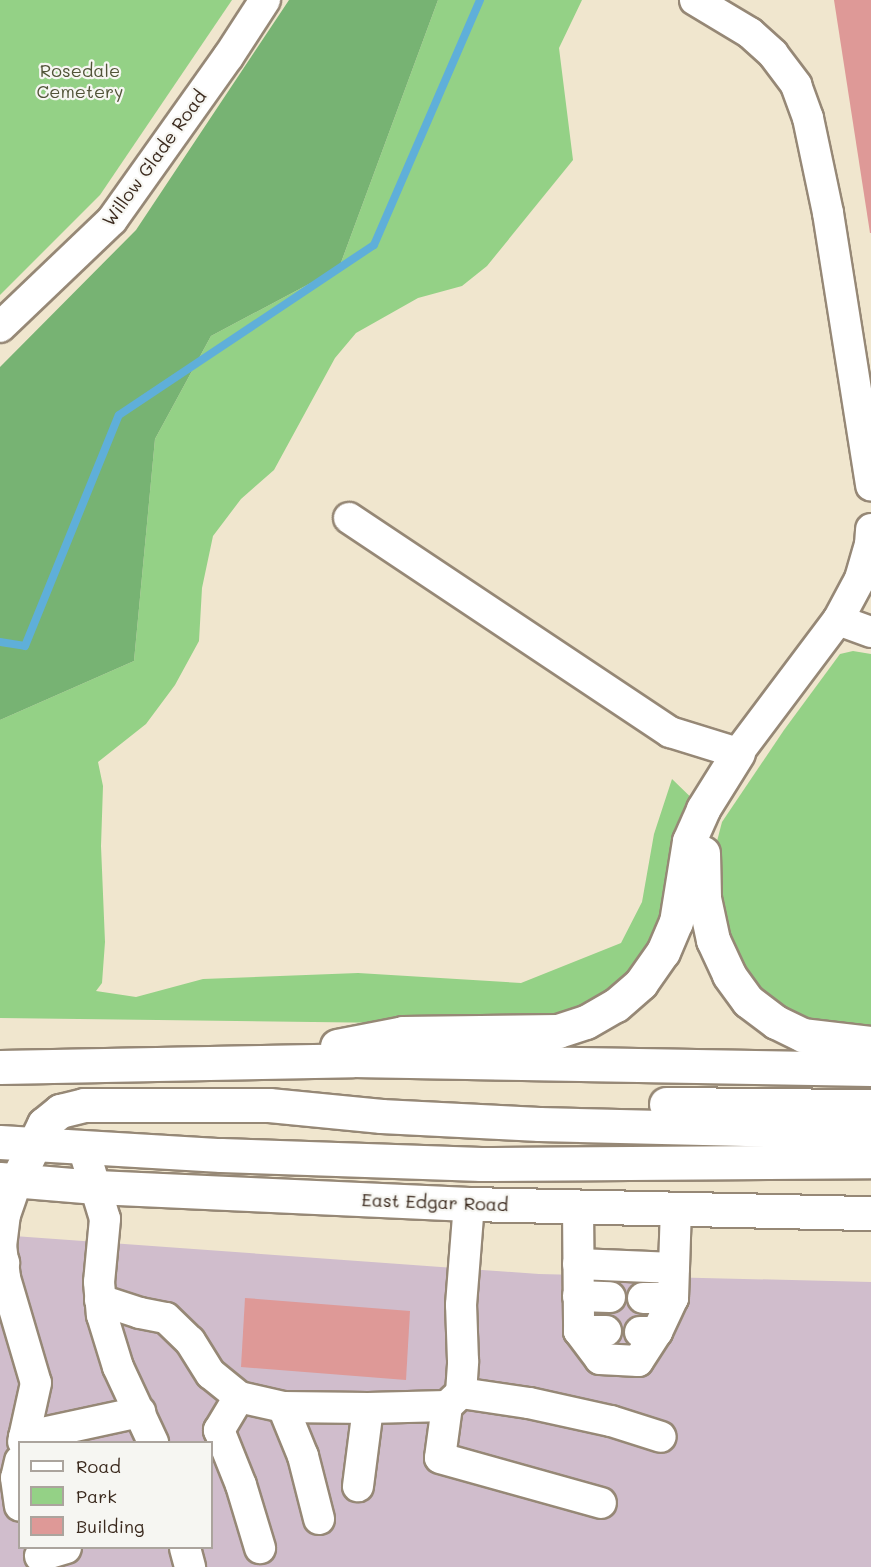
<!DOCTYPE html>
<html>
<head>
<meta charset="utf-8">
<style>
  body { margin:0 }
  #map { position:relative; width:871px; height:1567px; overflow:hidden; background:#f0e6ce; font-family:Mali,sans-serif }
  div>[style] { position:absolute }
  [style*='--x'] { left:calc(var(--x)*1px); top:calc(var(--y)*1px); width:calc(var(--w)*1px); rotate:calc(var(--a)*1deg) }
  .industrial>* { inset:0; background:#d0bdcc }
  .green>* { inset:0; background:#94d186 }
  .forest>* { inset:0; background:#77b373 }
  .stream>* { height:8px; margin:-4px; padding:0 4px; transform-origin:4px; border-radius:4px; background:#5fafd9 }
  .building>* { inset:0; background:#de9997 }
  .roads { filter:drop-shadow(2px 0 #968876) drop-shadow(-2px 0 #968876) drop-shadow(0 2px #968876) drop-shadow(0 -2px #968876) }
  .minor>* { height:30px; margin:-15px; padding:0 15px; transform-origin:15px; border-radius:15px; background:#fff }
  .highway>* { height:33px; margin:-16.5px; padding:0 16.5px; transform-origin:16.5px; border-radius:16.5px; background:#fff }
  span { translate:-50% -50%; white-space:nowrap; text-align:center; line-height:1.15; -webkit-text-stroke:4.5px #f6f6f2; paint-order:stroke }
  .park-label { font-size:18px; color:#515438 }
  .street-label { font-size:18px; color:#3b2a1e }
  .legend { position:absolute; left:18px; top:1441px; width:195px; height:108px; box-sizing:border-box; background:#f6f6f2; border:2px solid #aba49d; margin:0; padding:8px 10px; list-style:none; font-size:18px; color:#3b2a1e }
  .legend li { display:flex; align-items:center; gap:12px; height:30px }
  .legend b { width:30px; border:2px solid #aba49d }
</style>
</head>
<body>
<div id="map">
  <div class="industrial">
    <i style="clip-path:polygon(evenodd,0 1235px,539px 1274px,871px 1282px,871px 1567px,0 1567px,0 1235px,20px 1442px,212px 1442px,212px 1548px,20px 1548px,20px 1442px)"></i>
  </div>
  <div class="green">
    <i style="clip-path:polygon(0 0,232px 0,100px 195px,0 295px)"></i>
    <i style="clip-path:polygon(438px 0,582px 0,559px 48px,573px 160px,487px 266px,462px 286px,418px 298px,356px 333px,335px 358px,274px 470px,241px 499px,213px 536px,202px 588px,199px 641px,175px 685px,146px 724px,98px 762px,103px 786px,101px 846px,105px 942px,102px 983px,96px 991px,136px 997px,203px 979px,358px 973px,521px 983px,621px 943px,642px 902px,654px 834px,672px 779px,703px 809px,641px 983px,540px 1025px,0 1018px,0 720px,134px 661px,155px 439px,211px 336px,339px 268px)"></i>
    <i style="clip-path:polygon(853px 651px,871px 654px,871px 1032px,791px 1016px,751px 985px,720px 918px,716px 845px,722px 822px,784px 730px,840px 654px)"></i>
  </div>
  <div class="forest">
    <i style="clip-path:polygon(289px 0,438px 0,339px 268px,211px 336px,155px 439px,134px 661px,0 720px,0 367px,136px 230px)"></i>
  </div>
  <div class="stream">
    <i style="--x:0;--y:642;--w:25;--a:9"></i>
    <i style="--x:25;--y:646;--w:249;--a:-67.9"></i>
    <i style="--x:119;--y:415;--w:306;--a:-33.7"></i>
    <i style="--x:374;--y:245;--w:267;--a:-66.6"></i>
  </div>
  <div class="building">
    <i style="clip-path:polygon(834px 0,871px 0,871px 233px,870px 233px)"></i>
    <i style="clip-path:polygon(245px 1298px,410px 1311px,406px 1380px,241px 1367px)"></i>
  </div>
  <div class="roads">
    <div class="minor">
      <i style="--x:695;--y:0;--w:64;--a:31"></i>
      <i style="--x:750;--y:33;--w:31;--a:42"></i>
      <i style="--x:773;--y:54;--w:39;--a:53"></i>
      <i style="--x:796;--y:85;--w:35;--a:70"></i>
      <i style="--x:808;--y:118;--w:97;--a:78.1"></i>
      <i style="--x:828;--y:213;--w:276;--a:81"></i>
      <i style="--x:0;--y:327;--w:155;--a:-43.7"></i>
      <i style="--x:112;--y:220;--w:200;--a:-54.6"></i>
      <i style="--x:228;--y:57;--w:68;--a:-57"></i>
      <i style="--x:349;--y:518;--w:386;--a:33.7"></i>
      <i style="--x:670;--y:732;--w:71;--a:17.2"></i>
      <i style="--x:738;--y:753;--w:166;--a:-53.1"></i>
      <i style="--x:838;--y:620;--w:47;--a:-61.8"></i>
      <i style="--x:860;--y:579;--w:35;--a:-74"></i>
      <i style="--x:870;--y:545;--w:16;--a:-86"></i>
      <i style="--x:838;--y:620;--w:35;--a:20"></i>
      <i style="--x:83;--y:1147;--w:75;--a:73"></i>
      <i style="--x:105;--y:1219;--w:63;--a:95.4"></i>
      <i style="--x:99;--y:1282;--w:33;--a:85"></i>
      <i style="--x:102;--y:1315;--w:54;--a:72.9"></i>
      <i style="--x:118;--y:1367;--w:83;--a:65"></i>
      <i style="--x:17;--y:1180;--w:36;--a:109"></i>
      <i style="--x:5;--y:1214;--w:31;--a:97"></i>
      <i style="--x:1;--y:1245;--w:33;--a:83"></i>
      <i style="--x:5;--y:1278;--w:109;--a:73.6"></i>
      <i style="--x:36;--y:1383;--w:60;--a:102.4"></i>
      <i style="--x:578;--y:1206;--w:125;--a:89.5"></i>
      <i style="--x:579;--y:1331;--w:27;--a:0"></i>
      <i style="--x:578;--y:1264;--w:96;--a:2.4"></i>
      <i style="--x:578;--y:1296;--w:32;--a:2"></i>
      <i style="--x:643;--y:1298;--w:30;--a:0"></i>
      <i style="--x:100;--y:1300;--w:42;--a:18"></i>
      <i style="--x:140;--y:1313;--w:26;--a:11"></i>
      <i style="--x:166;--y:1318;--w:33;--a:44"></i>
      <i style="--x:190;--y:1341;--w:39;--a:58"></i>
      <i style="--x:211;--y:1374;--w:36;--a:39"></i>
      <i style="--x:239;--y:1397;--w:39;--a:121"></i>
      <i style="--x:219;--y:1430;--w:59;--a:68.2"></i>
      <i style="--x:241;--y:1485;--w:66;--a:73.2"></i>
      <i style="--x:579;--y:1331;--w:35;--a:53"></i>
      <i style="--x:600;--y:1359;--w:38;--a:3"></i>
      <i style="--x:638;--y:1361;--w:35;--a:-57"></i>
      <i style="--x:640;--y:1332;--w:17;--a:0"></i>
      <i style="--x:657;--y:1332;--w:38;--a:-65"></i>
      <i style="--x:673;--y:1298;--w:89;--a:-88.1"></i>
      <i style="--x:461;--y:1393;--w:69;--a:8.4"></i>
      <i style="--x:529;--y:1403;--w:84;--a:12.4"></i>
      <i style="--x:611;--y:1421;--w:52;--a:17.7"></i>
      <i style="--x:239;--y:1397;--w:45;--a:12.8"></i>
      <i style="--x:283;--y:1407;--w:53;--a:67.8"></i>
      <i style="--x:303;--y:1456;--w:65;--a:75.7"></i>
      <i style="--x:447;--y:1406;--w:52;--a:97.7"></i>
      <i style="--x:440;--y:1458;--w:167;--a:15.6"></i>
      <i style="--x:283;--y:1407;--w:85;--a:0.7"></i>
      <i style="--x:368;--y:1408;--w:79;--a:97.3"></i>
      <i style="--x:368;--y:1408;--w:79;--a:-1.5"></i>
      <i style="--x:447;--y:1406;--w:19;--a:-43"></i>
      <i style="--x:461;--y:1393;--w:32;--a:-86"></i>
      <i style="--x:463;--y:1361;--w:56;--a:-92"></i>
      <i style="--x:461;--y:1305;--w:101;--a:-85.5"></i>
      <i style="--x:24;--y:1437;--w:119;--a:-12.2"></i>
      <i style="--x:20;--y:1461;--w:17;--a:103"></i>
      <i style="--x:16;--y:1478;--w:28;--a:82"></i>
      <i style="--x:185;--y:1548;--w:20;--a:75"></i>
      <i style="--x:40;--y:1556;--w:27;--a:-17"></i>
    </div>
    <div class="highway">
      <i style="--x:703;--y:853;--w:45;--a:88.7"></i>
      <i style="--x:704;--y:898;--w:43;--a:77.9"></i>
      <i style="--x:713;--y:940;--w:38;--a:65"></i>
      <i style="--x:729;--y:975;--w:32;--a:54"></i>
      <i style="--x:748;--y:1001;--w:35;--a:37"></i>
      <i style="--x:776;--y:1022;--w:30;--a:26"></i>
      <i style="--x:803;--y:1035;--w:68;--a:6.7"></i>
      <i style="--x:337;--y:1046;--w:67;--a:-11.1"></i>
      <i style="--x:403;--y:1033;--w:155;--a:-0.7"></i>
      <i style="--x:558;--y:1031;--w:29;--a:-18"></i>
      <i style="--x:586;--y:1022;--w:34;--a:-30"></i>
      <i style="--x:616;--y:1005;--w:33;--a:-41"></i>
      <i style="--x:641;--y:983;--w:38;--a:-55"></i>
      <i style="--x:663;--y:952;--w:33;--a:-67"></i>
      <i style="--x:676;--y:922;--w:82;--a:-80.9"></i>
      <i style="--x:689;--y:841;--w:35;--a:-66"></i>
      <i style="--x:703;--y:809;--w:66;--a:-58"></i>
      <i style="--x:0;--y:1067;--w:353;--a:-1.1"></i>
      <i style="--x:353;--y:1060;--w:518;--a:1"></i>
      <i style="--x:666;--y:1104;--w:205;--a:0.6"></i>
      <i style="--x:0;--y:1142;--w:221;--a:3.4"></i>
      <i style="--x:221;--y:1155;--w:260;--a:2"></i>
      <i style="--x:481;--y:1164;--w:390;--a:-0.4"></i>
      <i style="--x:0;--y:1179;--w:96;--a:4.8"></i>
      <i style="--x:96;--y:1187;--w:373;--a:2.6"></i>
      <i style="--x:469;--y:1204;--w:402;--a:1.3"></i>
      <i style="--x:17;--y:1180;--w:62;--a:-64.3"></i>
      <i style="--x:44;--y:1124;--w:21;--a:-39"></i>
      <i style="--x:60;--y:1111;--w:25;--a:-14"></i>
      <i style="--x:84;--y:1105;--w:185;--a:0"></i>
      <i style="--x:269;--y:1105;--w:113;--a:5.6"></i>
      <i style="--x:381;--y:1116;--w:158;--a:2.9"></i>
      <i style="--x:539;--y:1124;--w:332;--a:1.4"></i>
      <i style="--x:0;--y:1259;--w:4;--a:56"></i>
    </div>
  </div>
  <div class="park-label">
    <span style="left:80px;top:81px">Rosedale<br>Cemetery</span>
  </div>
  <div class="street-label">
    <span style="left:154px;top:158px;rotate:-54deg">Willow Glade Road</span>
    <span style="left:435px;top:1202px;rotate:2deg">East Edgar Road</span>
  </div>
  <ul class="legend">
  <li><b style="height:8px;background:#fff"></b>Road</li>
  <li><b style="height:16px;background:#94d186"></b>Park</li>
  <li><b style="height:16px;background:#de9997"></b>Building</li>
  </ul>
</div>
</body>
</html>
